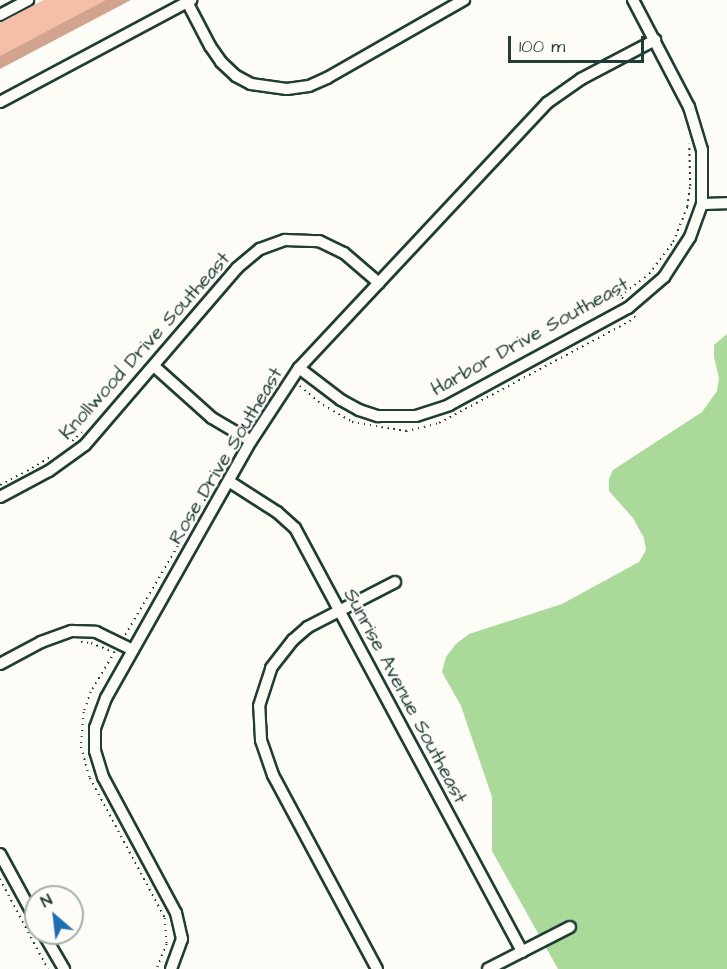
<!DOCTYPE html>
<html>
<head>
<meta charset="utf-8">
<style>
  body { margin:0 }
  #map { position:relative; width:727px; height:969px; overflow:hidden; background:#fdfcf7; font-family:"Architects Daughter",sans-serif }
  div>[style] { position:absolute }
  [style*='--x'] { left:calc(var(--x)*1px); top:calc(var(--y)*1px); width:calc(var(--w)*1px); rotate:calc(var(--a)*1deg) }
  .green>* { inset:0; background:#aad999 }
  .path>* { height:1.5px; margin-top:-0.75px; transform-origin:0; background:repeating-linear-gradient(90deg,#1f3d34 0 1.5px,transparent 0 6px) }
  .roads { filter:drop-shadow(2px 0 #1f3d34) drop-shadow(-2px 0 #1f3d34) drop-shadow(0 2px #1f3d34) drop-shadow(0 -2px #1f3d34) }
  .minor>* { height:10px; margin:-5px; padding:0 5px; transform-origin:5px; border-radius:5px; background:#fdfcf7 }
  .wall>* { inset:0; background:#d2a48f }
  .building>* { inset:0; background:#f4bfa6 }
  span { translate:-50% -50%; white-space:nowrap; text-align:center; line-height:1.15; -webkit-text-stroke:4.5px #fdfcf7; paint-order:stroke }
  .street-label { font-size:20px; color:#1f3d34 }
  .north { position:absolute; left:24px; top:885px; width:60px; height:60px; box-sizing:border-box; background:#fdfcf7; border:2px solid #a4b0a9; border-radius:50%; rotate:332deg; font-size:16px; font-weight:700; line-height:24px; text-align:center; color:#1f3d34 }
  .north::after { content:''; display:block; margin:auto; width:21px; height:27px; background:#1f6fb2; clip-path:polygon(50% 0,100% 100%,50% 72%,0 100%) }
  .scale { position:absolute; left:508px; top:36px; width:136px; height:27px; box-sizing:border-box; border:3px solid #1f3d34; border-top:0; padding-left:8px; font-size:18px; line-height:21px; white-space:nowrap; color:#1f3d34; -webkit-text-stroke:4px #fdfcf7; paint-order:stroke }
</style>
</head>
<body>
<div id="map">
  <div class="green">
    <i style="clip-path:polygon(727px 334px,727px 969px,558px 969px,492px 851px,492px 797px,461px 706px,442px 672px,446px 657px,456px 644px,469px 634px,562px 604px,639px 562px,646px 550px,644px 538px,633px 518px,609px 491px,609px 479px,613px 470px,702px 412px,717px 391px,719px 378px,714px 357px,714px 345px)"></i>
  </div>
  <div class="path">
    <i style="--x:623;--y:299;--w:4;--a:-135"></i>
    <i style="--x:620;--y:296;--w:36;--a:-37"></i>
    <i style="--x:649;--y:274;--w:40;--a:-53"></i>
    <i style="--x:673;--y:242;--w:38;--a:-68"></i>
    <i style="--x:687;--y:207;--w:21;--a:-82"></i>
    <i style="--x:690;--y:186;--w:42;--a:-91.4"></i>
    <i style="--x:300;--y:386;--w:30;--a:40"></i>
    <i style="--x:323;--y:405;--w:34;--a:30"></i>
    <i style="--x:352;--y:422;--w:55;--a:9.5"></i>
    <i style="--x:406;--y:431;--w:18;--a:-13"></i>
    <i style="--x:424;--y:427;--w:16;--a:-15"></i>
    <i style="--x:439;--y:423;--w:204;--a:-28.1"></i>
    <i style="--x:619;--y:327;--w:18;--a:-29"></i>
    <i style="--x:635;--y:318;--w:2;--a:-117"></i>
    <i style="--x:72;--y:441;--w:13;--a:-42"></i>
    <i style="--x:27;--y:471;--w:26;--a:-31"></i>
    <i style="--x:0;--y:485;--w:26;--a:-28"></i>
    <i style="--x:125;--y:635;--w:165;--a:-59.4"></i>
    <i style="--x:81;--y:642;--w:10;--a:6"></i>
    <i style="--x:91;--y:643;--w:24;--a:22"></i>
    <i style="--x:115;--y:652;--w:47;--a:121"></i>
    <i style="--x:91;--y:692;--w:21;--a:109"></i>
    <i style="--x:84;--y:712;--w:35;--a:95"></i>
    <i style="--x:81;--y:747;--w:32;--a:74"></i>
    <i style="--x:90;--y:778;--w:159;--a:61.8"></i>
    <i style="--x:165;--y:918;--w:26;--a:86"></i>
    <i style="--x:167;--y:944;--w:27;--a:112"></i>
    <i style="--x:0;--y:879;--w:102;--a:61.9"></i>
  </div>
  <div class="roads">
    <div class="minor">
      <i style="--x:186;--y:0;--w:52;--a:62.4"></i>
      <i style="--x:210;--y:46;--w:19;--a:55"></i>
      <i style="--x:221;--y:62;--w:21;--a:43"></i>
      <i style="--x:236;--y:76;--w:17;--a:28"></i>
      <i style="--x:251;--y:84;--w:36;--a:8"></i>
      <i style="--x:287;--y:89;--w:22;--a:-8"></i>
      <i style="--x:309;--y:86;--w:20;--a:-24"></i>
      <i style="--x:327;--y:78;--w:158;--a:-29.7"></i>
      <i style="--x:0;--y:15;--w:32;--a:-28"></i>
      <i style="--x:0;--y:102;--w:217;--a:-28.1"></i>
      <i style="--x:702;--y:204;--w:25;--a:-2"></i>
      <i style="--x:155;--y:367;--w:76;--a:41.8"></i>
      <i style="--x:212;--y:418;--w:45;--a:30.5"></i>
      <i style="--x:299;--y:368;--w:53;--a:37.3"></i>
      <i style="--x:341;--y:400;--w:21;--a:29"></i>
      <i style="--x:359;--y:410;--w:20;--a:18"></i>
      <i style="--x:378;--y:416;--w:38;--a:0"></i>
      <i style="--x:416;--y:416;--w:35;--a:-18"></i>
      <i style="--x:449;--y:405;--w:204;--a:-28.5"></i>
      <i style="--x:628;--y:308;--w:48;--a:-40.7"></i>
      <i style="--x:664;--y:277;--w:48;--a:-57"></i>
      <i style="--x:690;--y:237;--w:35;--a:-70"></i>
      <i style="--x:702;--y:204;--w:54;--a:-90"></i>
      <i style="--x:702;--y:150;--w:45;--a:-106.8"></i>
      <i style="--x:689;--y:107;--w:121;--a:-117.6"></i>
      <i style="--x:230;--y:482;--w:56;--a:32.6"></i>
      <i style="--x:277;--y:512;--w:24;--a:42"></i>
      <i style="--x:295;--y:528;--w:481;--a:61.8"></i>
      <i style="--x:0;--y:497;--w:55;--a:-28"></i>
      <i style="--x:49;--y:471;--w:44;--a:-35.8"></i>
      <i style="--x:85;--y:445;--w:233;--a:-49.3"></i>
      <i style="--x:237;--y:268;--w:30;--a:-40"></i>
      <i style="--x:260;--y:249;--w:27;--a:-20"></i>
      <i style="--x:285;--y:240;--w:34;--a:2"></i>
      <i style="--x:319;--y:241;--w:28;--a:26"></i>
      <i style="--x:344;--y:253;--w:46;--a:40.6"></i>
      <i style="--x:0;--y:664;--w:47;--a:-28.2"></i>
      <i style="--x:41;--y:642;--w:33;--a:-20"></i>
      <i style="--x:72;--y:631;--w:24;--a:2"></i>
      <i style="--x:96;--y:632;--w:41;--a:25.9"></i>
      <i style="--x:0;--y:854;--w:75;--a:61.4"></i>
      <i style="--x:43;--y:933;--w:42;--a:59.7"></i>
      <i style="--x:171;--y:969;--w:32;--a:-70"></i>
      <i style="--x:182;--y:939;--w:27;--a:-103"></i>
      <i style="--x:176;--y:913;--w:154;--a:-118.2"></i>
      <i style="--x:103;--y:777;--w:27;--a:-107"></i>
      <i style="--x:95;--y:751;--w:23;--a:-90"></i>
      <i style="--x:95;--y:728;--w:32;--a:-70"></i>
      <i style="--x:106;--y:698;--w:295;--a:-60.6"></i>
      <i style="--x:251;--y:441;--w:87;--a:-56.7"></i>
      <i style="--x:299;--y:368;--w:363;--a:-46.9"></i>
      <i style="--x:547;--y:103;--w:42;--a:-35.2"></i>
      <i style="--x:581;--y:79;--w:84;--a:-27.8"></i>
      <i style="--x:377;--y:969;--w:220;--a:-118.2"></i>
      <i style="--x:273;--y:775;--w:37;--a:-109"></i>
      <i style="--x:261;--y:740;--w:34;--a:-93"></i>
      <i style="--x:259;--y:706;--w:40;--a:-72"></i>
      <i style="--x:271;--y:668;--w:36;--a:-52"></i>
      <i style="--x:293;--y:640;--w:20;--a:-41"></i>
      <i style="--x:308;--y:627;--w:98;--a:-27.3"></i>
      <i style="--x:488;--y:969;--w:92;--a:-27.1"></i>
    </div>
  </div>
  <div class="wall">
    <i style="clip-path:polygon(44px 0,131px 0,0 69px,0 23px)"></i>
  </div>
  <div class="building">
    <i style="clip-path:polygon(44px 0,106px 0,0 56px,0 23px)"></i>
  </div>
  <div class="street-label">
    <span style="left:530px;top:337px;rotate:-29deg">Harbor Drive Southeast</span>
    <span style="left:145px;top:346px;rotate:-48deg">Knollwood Drive Southeast</span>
    <span style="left:226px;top:456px;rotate:-59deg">Rose Drive Southeast</span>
    <span style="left:405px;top:696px;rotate:62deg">Sunrise Avenue Southeast</span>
  </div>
  <div class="north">N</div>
  <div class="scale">100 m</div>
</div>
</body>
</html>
